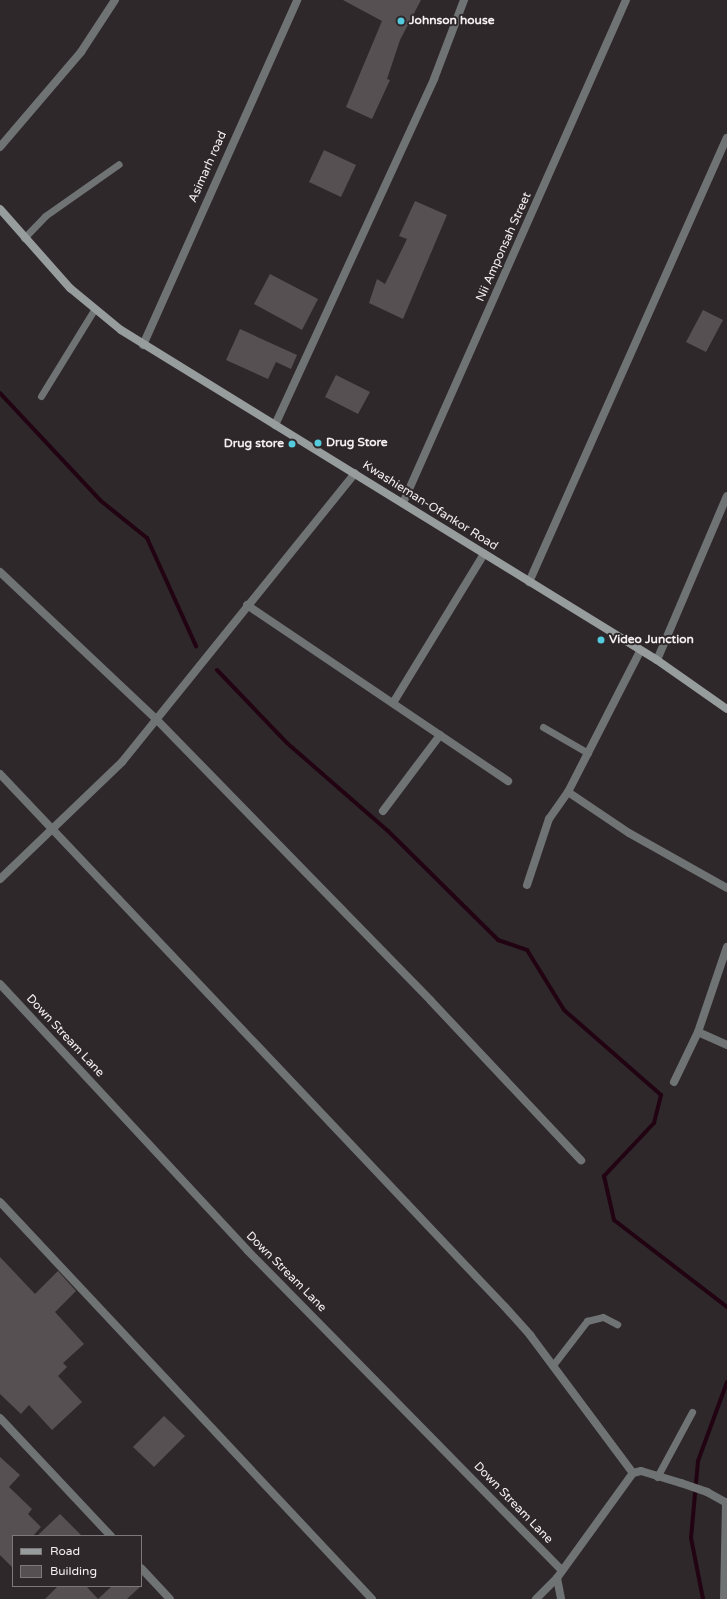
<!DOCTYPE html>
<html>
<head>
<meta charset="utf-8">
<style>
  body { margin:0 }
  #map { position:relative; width:727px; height:1599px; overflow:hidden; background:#2e282a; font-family:"Varela Round",sans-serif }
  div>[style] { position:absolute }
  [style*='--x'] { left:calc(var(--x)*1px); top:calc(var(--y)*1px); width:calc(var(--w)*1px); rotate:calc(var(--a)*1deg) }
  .stream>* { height:4px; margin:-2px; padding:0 2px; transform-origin:2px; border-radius:2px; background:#210312 }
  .building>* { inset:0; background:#575053 }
  .lane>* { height:7px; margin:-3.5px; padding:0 3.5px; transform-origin:3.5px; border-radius:3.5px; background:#6f7374 }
  .street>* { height:8px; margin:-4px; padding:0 4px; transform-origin:4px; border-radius:4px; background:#6f7374 }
  .secondary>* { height:8px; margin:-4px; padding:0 4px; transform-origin:4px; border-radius:4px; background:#979c9d }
  .dots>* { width:11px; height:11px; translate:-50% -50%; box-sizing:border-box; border:2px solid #2e282a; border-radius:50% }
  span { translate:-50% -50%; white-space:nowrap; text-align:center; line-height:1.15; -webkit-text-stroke:4px #2e282a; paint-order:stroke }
  .poi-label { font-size:12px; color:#f4eff1; font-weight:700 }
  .left { translate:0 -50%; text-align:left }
  .right { translate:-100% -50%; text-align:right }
  .street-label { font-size:12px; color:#f4eff1 }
  .legend { position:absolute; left:12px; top:1535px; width:130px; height:52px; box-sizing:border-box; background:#2e282a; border:1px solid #7d787a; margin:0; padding:5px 7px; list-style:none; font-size:12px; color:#f4eff1 }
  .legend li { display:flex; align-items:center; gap:8px; height:20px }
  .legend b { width:20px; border:1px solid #7d787a }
</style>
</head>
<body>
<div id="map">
  <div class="stream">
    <i style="--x:0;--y:393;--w:148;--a:46.9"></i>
    <i style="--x:101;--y:501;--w:59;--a:38.8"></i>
    <i style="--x:147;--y:538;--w:119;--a:65.6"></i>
    <i style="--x:217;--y:670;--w:101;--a:46.2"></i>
    <i style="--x:287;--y:743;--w:134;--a:41.1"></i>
    <i style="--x:388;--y:831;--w:155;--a:44.7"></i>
    <i style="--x:498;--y:940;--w:31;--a:19"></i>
    <i style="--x:527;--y:950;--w:70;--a:58.3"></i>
    <i style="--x:564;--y:1010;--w:129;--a:41.2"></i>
    <i style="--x:661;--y:1095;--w:29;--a:104"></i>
    <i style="--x:654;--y:1123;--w:73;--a:133.3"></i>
    <i style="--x:604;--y:1176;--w:45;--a:77.2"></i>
    <i style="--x:614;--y:1220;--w:143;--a:37.6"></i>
    <i style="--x:703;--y:1599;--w:62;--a:-101.1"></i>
    <i style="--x:691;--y:1538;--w:77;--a:-84.8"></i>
    <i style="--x:698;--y:1461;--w:84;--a:-69.8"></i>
  </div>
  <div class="building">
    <i style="clip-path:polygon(343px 0,421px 0,400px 40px,387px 79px,390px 80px,372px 119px,346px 107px,382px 21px)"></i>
    <i style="clip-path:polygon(324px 150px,356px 165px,341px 197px,309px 182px)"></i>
    <i style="clip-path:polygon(415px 201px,447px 215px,403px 319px,369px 303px,377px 279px,385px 284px,407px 239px,399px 236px)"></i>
    <i style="clip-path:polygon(270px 274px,318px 299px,302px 330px,254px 304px)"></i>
    <i style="clip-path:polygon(703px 310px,723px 320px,706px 352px,686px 342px)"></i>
    <i style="clip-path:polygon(240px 329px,297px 355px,291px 369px,276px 362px,268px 379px,226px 360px)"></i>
    <i style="clip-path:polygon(336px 375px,370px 392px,358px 414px,325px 397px)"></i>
    <i style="clip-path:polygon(0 1257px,35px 1294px,58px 1271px,76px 1291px,55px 1312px,84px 1344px,63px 1363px,67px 1367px,58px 1376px,82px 1402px,52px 1430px,29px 1405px,21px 1414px,0 1394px)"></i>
    <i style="clip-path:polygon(164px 1416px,185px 1436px,154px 1467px,133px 1447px)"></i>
    <i style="clip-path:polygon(0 1457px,20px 1475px,9px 1487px,32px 1509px,28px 1514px,41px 1527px,33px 1536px,13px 1536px,13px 1568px,0 1555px)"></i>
    <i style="clip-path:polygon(60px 1514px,82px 1536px,37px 1536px)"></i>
    <i style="clip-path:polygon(58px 1586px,86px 1586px,98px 1599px,112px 1586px,141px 1586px,127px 1599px,45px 1599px)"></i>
  </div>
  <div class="lane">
    <i style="--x:24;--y:238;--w:30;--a:-46"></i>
    <i style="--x:45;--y:216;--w:90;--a:-35.1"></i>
    <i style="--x:41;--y:396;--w:101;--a:-58.4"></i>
    <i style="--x:543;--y:727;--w:52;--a:30"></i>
    <i style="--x:553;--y:1365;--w:56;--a:-52.3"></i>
    <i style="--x:587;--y:1321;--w:16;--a:-14"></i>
    <i style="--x:603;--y:1317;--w:16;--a:27"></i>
    <i style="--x:657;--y:1477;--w:74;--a:-61.7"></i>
  </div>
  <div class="street">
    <i style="--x:0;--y:147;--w:125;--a:-49.5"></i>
    <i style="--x:81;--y:52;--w:62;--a:-56.8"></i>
    <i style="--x:143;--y:345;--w:378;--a:-65.9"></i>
    <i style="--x:275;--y:425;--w:381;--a:-65.3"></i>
    <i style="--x:434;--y:79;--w:85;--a:-69.2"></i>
    <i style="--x:403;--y:503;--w:550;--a:-66.09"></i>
    <i style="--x:0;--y:572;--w:216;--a:43.3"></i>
    <i style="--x:157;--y:720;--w:392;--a:45.7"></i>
    <i style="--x:431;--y:1001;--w:219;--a:46.7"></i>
    <i style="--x:529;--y:582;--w:486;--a:-66"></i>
    <i style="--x:247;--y:605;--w:315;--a:34"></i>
    <i style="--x:657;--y:660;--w:178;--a:-66.9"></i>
    <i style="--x:393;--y:703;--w:175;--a:-58.6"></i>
    <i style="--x:0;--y:774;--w:734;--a:46.55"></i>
    <i style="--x:505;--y:1307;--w:38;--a:48"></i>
    <i style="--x:530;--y:1335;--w:172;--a:53.3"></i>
    <i style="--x:568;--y:792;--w:73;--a:33.9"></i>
    <i style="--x:629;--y:833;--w:112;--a:29.3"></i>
    <i style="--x:383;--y:811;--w:95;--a:-53.1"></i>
    <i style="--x:0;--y:879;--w:169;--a:-43.8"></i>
    <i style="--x:122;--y:762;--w:371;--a:-51.1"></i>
    <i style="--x:527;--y:885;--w:70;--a:-71.6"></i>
    <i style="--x:549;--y:819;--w:33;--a:-55"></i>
    <i style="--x:568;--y:792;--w:158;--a:-62.9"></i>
    <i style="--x:0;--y:984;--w:364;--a:47.1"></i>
    <i style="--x:248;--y:1251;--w:448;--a:45.5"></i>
    <i style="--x:698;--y:1032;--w:32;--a:24"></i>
    <i style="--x:674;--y:1082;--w:55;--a:-64.4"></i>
    <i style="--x:698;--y:1032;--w:90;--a:-71.2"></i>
    <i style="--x:0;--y:1202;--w:544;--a:46.86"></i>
    <i style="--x:0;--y:1418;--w:162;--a:46.8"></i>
    <i style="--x:141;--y:1568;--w:42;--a:46.9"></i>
    <i style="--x:557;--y:1578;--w:21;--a:79"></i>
    <i style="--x:536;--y:1599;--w:30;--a:-45"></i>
    <i style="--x:557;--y:1578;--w:130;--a:-54.1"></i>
    <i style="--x:633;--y:1473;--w:8;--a:-14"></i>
    <i style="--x:641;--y:1471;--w:42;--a:16.7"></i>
    <i style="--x:681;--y:1483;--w:28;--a:19"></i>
    <i style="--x:707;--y:1492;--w:23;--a:29"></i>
    <i style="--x:724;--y:1599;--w:97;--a:-88.8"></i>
  </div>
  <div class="secondary">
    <i style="--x:0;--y:209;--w:106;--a:48.5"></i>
    <i style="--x:70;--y:288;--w:66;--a:39.5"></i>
    <i style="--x:121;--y:330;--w:629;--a:31.62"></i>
    <i style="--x:657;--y:660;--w:85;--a:35"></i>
  </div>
  <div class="dots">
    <i style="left:401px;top:21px;background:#54cadd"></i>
    <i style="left:318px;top:443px;background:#54cadd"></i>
    <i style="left:292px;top:444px;background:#54cadd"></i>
    <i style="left:601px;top:640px;background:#54cadd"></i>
  </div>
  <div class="poi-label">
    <span class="left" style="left:409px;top:21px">Johnson house</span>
    <span class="left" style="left:326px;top:443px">Drug Store</span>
    <span class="right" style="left:284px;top:444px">Drug store</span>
    <span class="left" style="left:609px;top:640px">Video Junction</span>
  </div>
  <div class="street-label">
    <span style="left:208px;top:167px;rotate:-66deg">Asimarh road</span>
    <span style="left:504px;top:247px;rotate:-66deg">Nii Amponsah Street</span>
    <span style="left:430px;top:506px;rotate:32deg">Kwashieman-Ofankor Road</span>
    <span style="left:65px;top:1036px;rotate:47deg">Down Stream Lane</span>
    <span style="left:286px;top:1272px;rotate:45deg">Down Stream Lane</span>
    <span style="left:513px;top:1503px;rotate:46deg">Down Stream Lane</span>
  </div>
  <ul class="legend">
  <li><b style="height:5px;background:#979c9d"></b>Road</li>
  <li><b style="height:11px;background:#575053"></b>Building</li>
  </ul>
</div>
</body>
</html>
